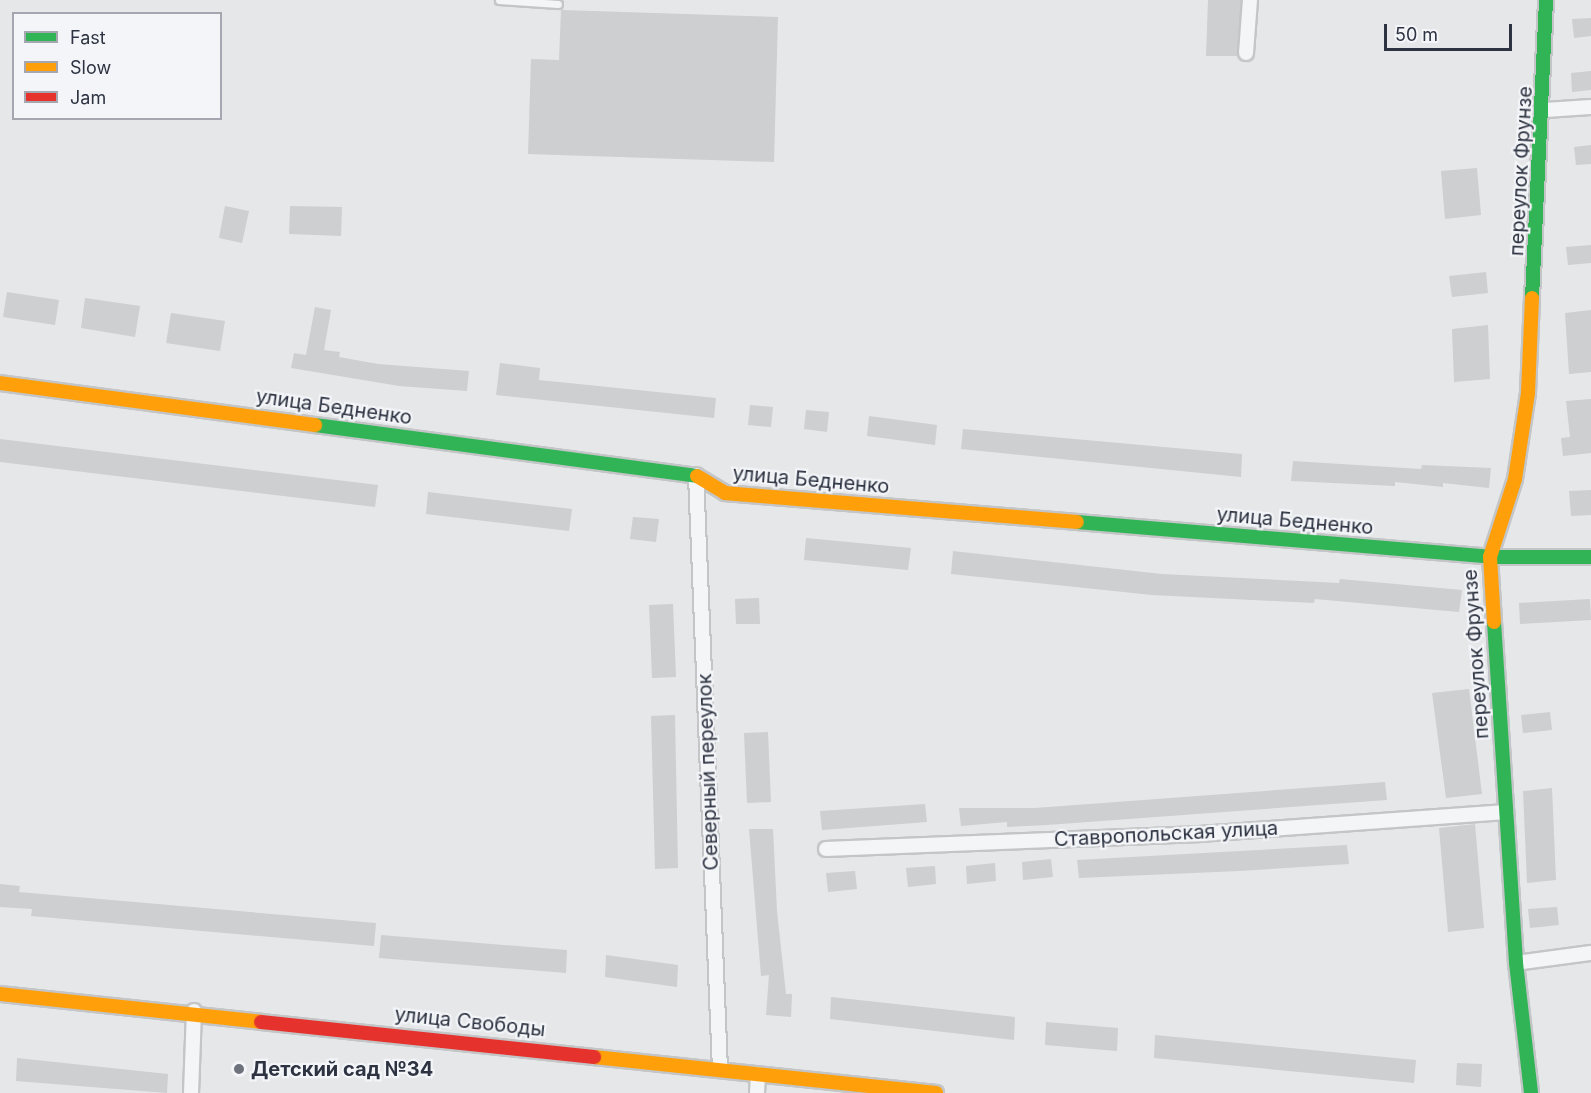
<!DOCTYPE html>
<html>
<head>
<meta charset="utf-8">
<style>
  body { margin:0 }
  #map { position:relative; width:1591px; height:1093px; overflow:hidden; background:#e5e7e9; font-family:Inter,sans-serif }
  div>[style] { position:absolute }
  [style*='--x'] { left:calc(var(--x)*1px); top:calc(var(--y)*1px); width:calc(var(--w)*1px); rotate:calc(var(--a)*1deg) }
  .building>* { inset:0; background:#cdcfd1 }
  .roads { filter:drop-shadow(2px 0 #c3c5c7) drop-shadow(-2px 0 #c3c5c7) drop-shadow(0 2px #c3c5c7) drop-shadow(0 -2px #c3c5c7) }
  .lane>* { height:7px; margin:-3.5px; padding:0 3.5px; transform-origin:3.5px; border-radius:3.5px; background:#f4f5f6 }
  .street>* { height:14px; margin:-7px; padding:0 7px; transform-origin:7px; border-radius:7px; background:#f4f5f6 }
  .fast>* { height:14px; margin:-7px; padding:0 7px; transform-origin:7px; border-radius:7px; background:#30b455 }
  .slow>* { height:14px; margin:-7px; padding:0 7px; transform-origin:7px; border-radius:7px; background:#ff9f0a }
  .jam>* { height:14px; margin:-7px; padding:0 7px; transform-origin:7px; border-radius:7px; background:#e5322d }
  .dots>* { width:16px; height:16px; translate:-50% -50%; box-sizing:border-box; border:3px solid #f3f5f8; border-radius:50% }
  span { translate:-50% -50%; white-space:nowrap; text-align:center; line-height:1.15; -webkit-text-stroke:4.5px #f3f5f8; paint-order:stroke }
  .street-label { font-size:20px; color:#2d3341 }
  .poi-label { font-size:20px; color:#2d3341; font-weight:700 }
  .left { translate:0 -50%; text-align:left }
  .legend { position:absolute; left:12px; top:12px; width:210px; height:108px; box-sizing:border-box; background:#f3f5f8; border:2px solid #a4a7af; margin:0; padding:8px 10px; list-style:none; font-size:18px; color:#2d3341 }
  .legend li { display:flex; align-items:center; gap:12px; height:30px }
  .legend b { width:30px; border:2px solid #a4a7af }
  .scale { position:absolute; left:1384px; top:24px; width:128px; height:27px; box-sizing:border-box; border:3px solid #2d3341; border-top:0; padding-left:8px; font-size:18px; line-height:21px; white-space:nowrap; color:#2d3341; -webkit-text-stroke:4px #f3f5f8; paint-order:stroke }
</style>
</head>
<body>
<div id="map">
  <div class="building">
    <i style="clip-path:polygon(1208px 0,1241px 0,1237px 56px,1206px 56px)"></i>
    <i style="clip-path:polygon(561px 10px,778px 17px,774px 162px,528px 154px,531px 59px,559px 60px)"></i>
    <i style="clip-path:polygon(1591px 18px,1591px 36px,1574px 38px,1572px 19px)"></i>
    <i style="clip-path:polygon(1591px 71px,1591px 90px,1572px 92px,1571px 73px)"></i>
    <i style="clip-path:polygon(1591px 145px,1591px 164px,1576px 165px,1574px 147px)"></i>
    <i style="clip-path:polygon(1477px 168px,1481px 215px,1445px 219px,1441px 171px)"></i>
    <i style="clip-path:polygon(225px 206px,249px 211px,242px 243px,219px 238px)"></i>
    <i style="clip-path:polygon(290px 206px,342px 207px,341px 236px,289px 234px)"></i>
    <i style="clip-path:polygon(1591px 245px,1591px 263px,1568px 265px,1566px 247px)"></i>
    <i style="clip-path:polygon(1486px 272px,1488px 293px,1452px 297px,1449px 276px)"></i>
    <i style="clip-path:polygon(7px 292px,59px 300px,55px 325px,3px 317px)"></i>
    <i style="clip-path:polygon(85px 298px,140px 306px,135px 337px,81px 328px)"></i>
    <i style="clip-path:polygon(315px 307px,331px 310px,324px 350px,340px 352px,339px 357px,378px 364px,469px 371px,467px 391px,399px 386px,291px 368px,294px 353px,306px 355px)"></i>
    <i style="clip-path:polygon(1591px 310px,1591px 372px,1569px 374px,1565px 313px)"></i>
    <i style="clip-path:polygon(171px 313px,225px 321px,220px 351px,166px 343px)"></i>
    <i style="clip-path:polygon(1488px 325px,1490px 379px,1454px 382px,1452px 329px)"></i>
    <i style="clip-path:polygon(500px 363px,540px 368px,539px 380px,716px 398px,714px 418px,496px 395px)"></i>
    <i style="clip-path:polygon(1591px 399px,1591px 453px,1563px 456px,1561px 438px,1570px 437px,1566px 401px)"></i>
    <i style="clip-path:polygon(750px 405px,773px 407px,771px 427px,748px 425px)"></i>
    <i style="clip-path:polygon(806px 410px,829px 412px,827px 432px,804px 429px)"></i>
    <i style="clip-path:polygon(869px 416px,937px 425px,935px 445px,867px 436px)"></i>
    <i style="clip-path:polygon(963px 429px,1242px 454px,1241px 477px,961px 449px)"></i>
    <i style="clip-path:polygon(0 439px,378px 485px,375px 507px,0 462px)"></i>
    <i style="clip-path:polygon(1293px 461px,1421px 469px,1422px 465px,1491px 468px,1489px 488px,1443px 483px,1443px 487px,1395px 482px,1395px 486px,1291px 481px)"></i>
    <i style="clip-path:polygon(1591px 490px,1591px 515px,1571px 516px,1569px 491px)"></i>
    <i style="clip-path:polygon(428px 492px,572px 509px,569px 531px,426px 514px)"></i>
    <i style="clip-path:polygon(633px 517px,659px 519px,656px 542px,630px 539px)"></i>
    <i style="clip-path:polygon(806px 538px,911px 548px,908px 570px,804px 560px)"></i>
    <i style="clip-path:polygon(953px 551px,1162px 574px,1339px 583px,1340px 579px,1462px 590px,1459px 612px,1315px 599px,1314px 603px,1152px 595px,951px 574px)"></i>
    <i style="clip-path:polygon(759px 598px,760px 624px,736px 624px,735px 599px)"></i>
    <i style="clip-path:polygon(1590px 599px,1591px 620px,1520px 624px,1519px 603px)"></i>
    <i style="clip-path:polygon(673px 604px,676px 677px,652px 678px,649px 605px)"></i>
    <i style="clip-path:polygon(1469px 689px,1482px 794px,1446px 798px,1432px 693px)"></i>
    <i style="clip-path:polygon(1550px 712px,1552px 730px,1523px 733px,1521px 715px)"></i>
    <i style="clip-path:polygon(675px 715px,678px 868px,655px 869px,651px 716px)"></i>
    <i style="clip-path:polygon(768px 732px,771px 802px,747px 803px,744px 733px)"></i>
    <i style="clip-path:polygon(1385px 782px,1387px 800px,1047px 825px,1007px 827px,1007px 822px,961px 826px,959px 808px,1035px 808px)"></i>
    <i style="clip-path:polygon(1552px 788px,1556px 880px,1527px 883px,1523px 791px)"></i>
    <i style="clip-path:polygon(925px 804px,927px 822px,822px 830px,820px 811px)"></i>
    <i style="clip-path:polygon(1475px 824px,1484px 928px,1448px 932px,1439px 828px)"></i>
    <i style="clip-path:polygon(749px 829px,773px 829px,777px 911px,786px 994px,792px 994px,791px 1017px,766px 1015px,769px 975px,761px 976px)"></i>
    <i style="clip-path:polygon(1347px 845px,1349px 864px,1239px 871px,1079px 878px,1077px 860px)"></i>
    <i style="clip-path:polygon(1051px 859px,1053px 877px,1023px 880px,1022px 862px)"></i>
    <i style="clip-path:polygon(995px 863px,996px 881px,967px 884px,966px 866px)"></i>
    <i style="clip-path:polygon(935px 866px,936px 884px,908px 887px,906px 868px)"></i>
    <i style="clip-path:polygon(855px 871px,857px 889px,828px 892px,826px 873px)"></i>
    <i style="clip-path:polygon(0 884px,20px 886px,19px 892px,376px 923px,374px 946px,31px 916px,32px 909px,0 907px)"></i>
    <i style="clip-path:polygon(1557px 907px,1559px 925px,1530px 928px,1528px 909px)"></i>
    <i style="clip-path:polygon(381px 935px,567px 950px,566px 973px,379px 958px)"></i>
    <i style="clip-path:polygon(606px 955px,678px 965px,677px 987px,605px 977px)"></i>
    <i style="clip-path:polygon(831px 997px,1015px 1017px,1014px 1040px,830px 1019px)"></i>
    <i style="clip-path:polygon(1046px 1022px,1118px 1028px,1117px 1051px,1045px 1045px)"></i>
    <i style="clip-path:polygon(1155px 1035px,1416px 1060px,1414px 1083px,1154px 1058px)"></i>
    <i style="clip-path:polygon(17px 1058px,168px 1074px,167px 1093px,16px 1081px)"></i>
    <i style="clip-path:polygon(1457px 1063px,1482px 1064px,1481px 1087px,1456px 1085px)"></i>
  </div>
  <div class="roads">
    <div class="lane">
      <i style="--x:499;--y:0;--w:59;--a:3.9"></i>
    </div>
    <div class="street">
      <i style="--x:1246;--y:53;--w:53;--a:-85.7"></i>
      <i style="--x:1545;--y:110;--w:46;--a:-3.7"></i>
      <i style="--x:696;--y:475;--w:594;--a:87.69"></i>
      <i style="--x:826;--y:849;--w:374;--a:-2.3"></i>
      <i style="--x:1200;--y:834;--w:307;--a:-4.1"></i>
      <i style="--x:1516;--y:963;--w:76;--a:-7.6"></i>
      <i style="--x:191;--y:1093;--w:82;--a:-87.9"></i>
      <i style="--x:757;--y:1093;--w:19;--a:-87"></i>
    </div>
    <div class="fast">
      <i style="--x:1532;--y:298;--w:298;--a:-87.3"></i>
      <i style="--x:315;--y:425;--w:385;--a:7.6"></i>
      <i style="--x:1077;--y:522;--w:414;--a:4.8"></i>
      <i style="--x:1490;--y:557;--w:101;--a:0"></i>
      <i style="--x:1494;--y:622;--w:342;--a:86.3"></i>
      <i style="--x:1516;--y:963;--w:131;--a:83.4"></i>
    </div>
    <div class="slow">
      <i style="--x:0;--y:383;--w:318;--a:7.6"></i>
      <i style="--x:697;--y:476;--w:33;--a:31"></i>
      <i style="--x:725;--y:493;--w:353;--a:4.7"></i>
      <i style="--x:1494;--y:622;--w:65;--a:-93.5"></i>
      <i style="--x:1490;--y:557;--w:82;--a:-72.2"></i>
      <i style="--x:1515;--y:479;--w:87;--a:-81.4"></i>
      <i style="--x:1528;--y:393;--w:95;--a:-87.6"></i>
      <i style="--x:0;--y:994;--w:262;--a:6.1"></i>
      <i style="--x:594;--y:1057;--w:344;--a:6"></i>
    </div>
    <div class="jam">
      <i style="--x:261;--y:1022;--w:335;--a:6"></i>
    </div>
  </div>
  <div class="dots">
    <i style="left:239px;top:1069px;background:#6d727c"></i>
  </div>
  <div class="street-label">
    <span style="left:1521px;top:171px;rotate:-87deg">переулок Фрунзе</span>
    <span style="left:334px;top:407px;rotate:8deg">улица Бедненко</span>
    <span style="left:811px;top:480px;rotate:5deg">улица Бедненко</span>
    <span style="left:1295px;top:521px;rotate:5deg">улица Бедненко</span>
    <span style="left:1476px;top:654px;rotate:-94deg">переулок Фрунзе</span>
    <span style="left:708px;top:772px;rotate:-92deg">Северный переулок</span>
    <span style="left:1166px;top:834px;rotate:-3deg">Ставропольская улица</span>
    <span style="left:470px;top:1022px;rotate:6deg">улица Свободы</span>
  </div>
  <div class="poi-label">
    <span class="left" style="left:251px;top:1069px">Детский сад №34</span>
  </div>
  <ul class="legend">
  <li><b style="height:8px;background:#30b455"></b>Fast</li>
  <li><b style="height:8px;background:#ff9f0a"></b>Slow</li>
  <li><b style="height:8px;background:#e5322d"></b>Jam</li>
  </ul>
  <div class="scale">50 m</div>
</div>
</body>
</html>
